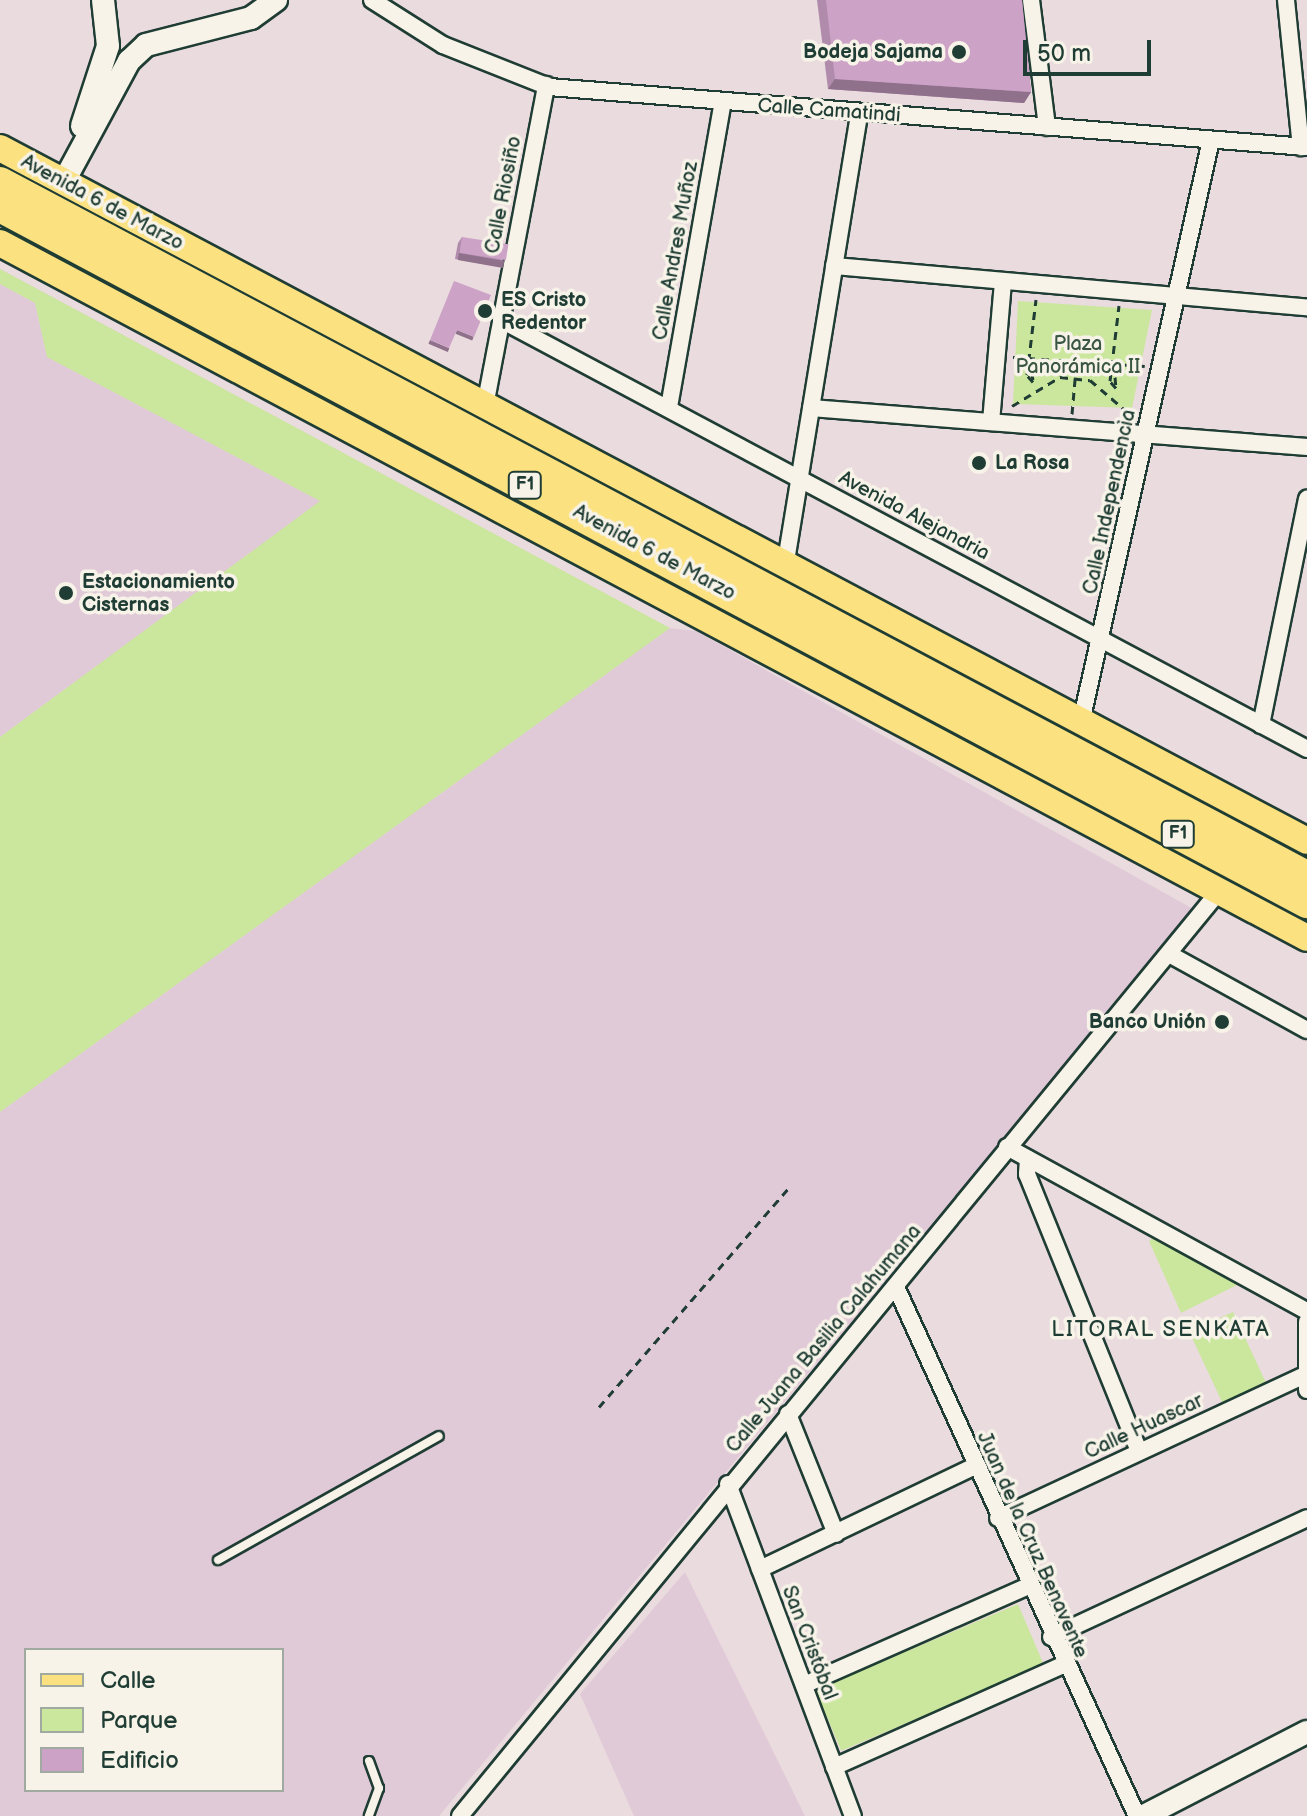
<!DOCTYPE html>
<html>
<head>
<meta charset="utf-8">
<style>
	body { margin:0 }
	#map { position:relative; width:1307px; height:1816px; overflow:hidden; background:#eadbde; font-family:"Balsamiq Sans",sans-serif }
	div>[style] { position:absolute }
	.built>* { inset:0; background:#e1cad7 }
	.green>* { inset:0; background:#cbe79e; transform-origin:0 0 }
	.path>* { height:3px; margin-top:-1.5px; transform-origin:0; background:repeating-linear-gradient(90deg,#1f3d34 0 8px,transparent 0 14px) }
	.roads { filter:drop-shadow(2px 0 #1f3d34) drop-shadow(-2px 0 #1f3d34) drop-shadow(0 2px #1f3d34) drop-shadow(0 -2px #1f3d34) }
	.lane>* { height:8px; margin:-4px; padding:0 4px; transform-origin:4px; border-radius:4px; background:#f7f3e8 }
	.street>* { height:16px; margin:-8px; padding:0 8px; transform-origin:8px; border-radius:8px; background:#f7f3e8 }
	.secondary>* { height:22px; margin:-11px; padding:0 11px; transform-origin:11px; border-radius:11px; background:#f7f3e8 }
	.primary>* { height:26px; margin:-13px; padding:0 13px; transform-origin:13px; border-radius:13px; background:#fbe180 }
	.highway>* { height:30px; margin:-15px; padding:0 15px; transform-origin:15px; border-radius:15px; background:#fbe180 }
	.wall>* { inset:0; background:#b08bab }
	.shaded-wall>* { inset:0; background:#90718b; transform-origin:0 0 }
	.building>* { inset:0; background:#cda2c7; transform-origin:0 0 }
	.dots>* { width:22px; height:22px; translate:-50% -50%; box-sizing:border-box; border:4px solid #f7f3e8; border-radius:50% }
	span { translate:-50% -50%; white-space:nowrap; text-align:center; line-height:1.15; -webkit-text-stroke:7px #f7f3e8; paint-order:stroke }
	.shield-label span { padding:2px 6px; background:#f7f3e8; border:2px solid; border-radius:6px; -webkit-text-stroke-width:0 }
	.shield-label { font-size:18px; color:#1f3d34; font-weight:700 }
	.poi-label { font-size:20px; color:#1f3d34; font-weight:700 }
	.right { translate:-100% -50%; text-align:right }
	.left { translate:0 -50%; text-align:left }
	.street-label { font-size:20px; color:#1f3d34 }
	.park-label { font-size:20px; color:#395644 }
	.neighbourhood-label { font-size:22px; color:#1f3d34; letter-spacing:2px }
	.legend { position:absolute; left:24px; top:1648px; width:260px; height:144px; box-sizing:border-box; background:#f7f3e8; border:2px solid #a1aaa0; margin:0; padding:10px 14px; list-style:none; font-size:24px; color:#1f3d34 }
	.legend li { display:flex; align-items:center; gap:16px; height:40px }
	.legend b { width:40px; border:2px solid #a1aaa0 }
	.scale { position:absolute; left:1023px; top:40px; width:128px; height:36px; box-sizing:border-box; border:4px solid #1f3d34; border-top:0; padding-left:10px; font-size:24px; line-height:28px; white-space:nowrap; color:#1f3d34; -webkit-text-stroke:6px #f7f3e8; paint-order:stroke }
</style>
</head>
<body>
<div id="map">
	<div class="built">
		<i style="clip-path:polygon(evenodd,0 269px,669px 628px,696px 631px,1195px 910px,439px 1816px,0 1816px,0 269px,26px 1650px,282px 1650px,282px 1790px,26px 1790px,26px 1650px)"></i>
		<i style="clip-path:polygon(685px 1572px,805px 1816px,634px 1816px,580px 1694px)"></i>
	</div>
	<div class="green">
		<i style="clip-path:polygon(0 269px,670px 628px,0 1112px,0 737px,320px 501px,47px 357px,35px 303px,0 284px)"></i>
		<i style="clip-path:polygon(1018px 301px,1152px 310px,1132px 408px,1013px 404px)"></i>
		<i style="clip-path:polygon(1162px 1232px,1239px 1275px,1237px 1285px,1181px 1313px,1149px 1241px)"></i>
		<i style="left:1233px;top:1312px;width:78px;height:48px;rotate:65deg"></i>
		<i style="left:1018px;top:1604px;width:66px;height:220px;rotate:67deg"></i>
	</div>
	<div class="path">
		<i style="left:1013px;top:357px;width:132px;rotate:3.9deg"></i>
		<i style="left:1032px;top:372px;width:10px;rotate:84deg"></i>
		<i style="left:1033px;top:382px;width:9px;rotate:-131deg"></i>
		<i style="left:1027px;top:375px;width:76px;rotate:-83.2deg"></i>
		<i style="left:1115px;top:377px;width:11px;rotate:85deg"></i>
		<i style="left:1116px;top:388px;width:9px;rotate:-131deg"></i>
		<i style="left:1110px;top:381px;width:76px;rotate:-83.2deg"></i>
		<i style="left:1012px;top:406px;width:56px;rotate:-31.1deg"></i>
		<i style="left:1060px;top:377px;width:30px;rotate:6deg"></i>
		<i style="left:1090px;top:380px;width:54px;rotate:40.5deg"></i>
		<i style="left:1072px;top:414px;width:36px;rotate:-85deg"></i>
		<i style="left:599px;top:1407px;width:289px;rotate:-49.1deg"></i>
	</div>
	<div class="roads">
		<div class="lane">
			<i style="left:218px;top:1560px;width:253px;rotate:-29.3deg"></i>
			<i style="left:369px;top:1761px;width:29px;rotate:70deg"></i>
			<i style="left:379px;top:1788px;width:30px;rotate:110deg"></i>
		</div>
		<div class="street">
			<i style="left:372px;top:0;width:84px;rotate:32.4deg"></i>
			<i style="left:443px;top:45px;width:114px;rotate:21.6deg"></i>
			<i style="left:549px;top:87px;width:760px;rotate:4.53deg"></i>
			<i style="left:1031px;top:0;width:128px;rotate:82.8deg"></i>
			<i style="left:1286px;top:0;width:148px;rotate:84.2deg"></i>
			<i style="left:834px;top:266px;width:475px;rotate:5deg"></i>
			<i style="left:501px;top:320px;width:913px;rotate:28.02deg"></i>
			<i style="left:485px;top:406px;width:327px;rotate:-79.2deg"></i>
			<i style="left:669px;top:407px;width:310px;rotate:-80deg"></i>
			<i style="left:811px;top:408px;width:498px;rotate:4.5deg"></i>
			<i style="left:991px;top:422px;width:140px;rotate:-85.1deg"></i>
			<i style="left:785px;top:567px;width:460px;rotate:-80.7deg"></i>
			<i style="left:1081px;top:722px;width:596px;rotate:-77.41deg"></i>
			<i style="left:1261px;top:725px;width:231px;rotate:-78.5deg"></i>
			<i style="left:1171px;top:955px;width:155px;rotate:28.9deg"></i>
			<i style="left:1007px;top:1147px;width:342px;rotate:28.7deg"></i>
			<i style="left:1028px;top:1159px;width:15px;rotate:94deg"></i>
			<i style="left:1027px;top:1174px;width:299px;rotate:68deg"></i>
			<i style="left:896px;top:1287px;width:581px;rotate:65.51deg"></i>
			<i style="left:1307px;top:1322px;width:68px;rotate:90deg"></i>
			<i style="left:788px;top:1414px;width:129px;rotate:68.2deg"></i>
			<i style="left:728px;top:1484px;width:355px;rotate:69.4deg"></i>
			<i style="left:998px;top:1518px;width:341px;rotate:-25deg"></i>
			<i style="left:760px;top:1569px;width:238px;rotate:-25.6deg"></i>
			<i style="left:1051px;top:1637px;width:282px;rotate:-24.9deg"></i>
			<i style="left:804px;top:1685px;width:245px;rotate:-23.8deg"></i>
			<i style="left:834px;top:1767px;width:251px;rotate:-24deg"></i>
			<i style="left:460px;top:1816px;width:1198px;rotate:-50.62deg"></i>
		</div>
		<div class="secondary">
			<i style="left:82px;top:126px;width:84px;rotate:-72deg"></i>
			<i style="left:108px;top:46px;width:46px;rotate:-96.2deg"></i>
			<i style="left:63px;top:183px;width:139px;rotate:-61.6deg"></i>
			<i style="left:129px;top:61px;width:23px;rotate:-43deg"></i>
			<i style="left:146px;top:45px;width:108px;rotate:-14.4deg"></i>
			<i style="left:251px;top:18px;width:31px;rotate:-36deg"></i>
			<i style="left:1144px;top:1816px;width:183px;rotate:-27.3deg"></i>
		</div>
		<div class="primary">
			<i style="left:0;top:148px;width:1479px;rotate:27.93deg"></i>
			<i style="left:0;top:243px;width:1480px;rotate:28deg"></i>
		</div>
		<div class="highway">
			<i style="left:0;top:182px;width:1480px;rotate:27.97deg"></i>
			<i style="left:0;top:207px;width:1481px;rotate:28.04deg"></i>
		</div>
	</div>
	<div class="wall">
		<i style="clip-path:polygon(817px 0,1022px 0,1031px 92px,1024px 103px,828px 89px)"></i>
		<i style="clip-path:polygon(462px 237px,504px 261px,500px 267px,455px 259px,458px 243px)"></i>
	</div>
	<div class="shaded-wall">
		<i style="clip-path:polygon(835px 79px,1031px 92px,1024px 103px,828px 89px)"></i>
		<i style="left:459px;top:253px;width:46px;height:7px;rotate:10deg"></i>
		<i style="left:457px;top:330px;width:18px;height:4px;rotate:22deg"></i>
		<i style="left:430px;top:340px;width:21px;height:4px;rotate:23deg"></i>
	</div>
	<div class="building">
		<i style="clip-path:polygon(826px 0,1022px 0,1031px 92px,835px 79px)"></i>
		<i style="left:462px;top:237px;width:47px;height:16px;rotate:9deg"></i>
		<i style="clip-path:polygon(454px 281px,491px 295px,474px 337px,457px 330px,449px 348px,430px 340px)"></i>
	</div>
	<div class="dots">
		<i style="left:959px;top:52px;background:#1f3d34"></i>
		<i style="left:485px;top:311px;background:#1f3d34"></i>
		<i style="left:979px;top:463px;background:#1f3d34"></i>
		<i style="left:66px;top:593px;background:#1f3d34"></i>
		<i style="left:1222px;top:1022px;background:#1f3d34"></i>
	</div>
	<div class="shield-label">
		<span style="left:525px;top:485px">F1</span>
		<span style="left:1178px;top:834px">F1</span>
	</div>
	<div class="poi-label">
		<span class="right" style="left:943px;top:52px">Bodeja Sajama</span>
		<span class="left" style="left:501px;top:312px">ES Cristo<br>Redentor</span>
		<span class="left" style="left:995px;top:463px">La Rosa</span>
		<span class="left" style="left:82px;top:594px">Estacionamiento<br>Cisternas</span>
		<span class="right" style="left:1206px;top:1022px">Banco Unión</span>
	</div>
	<div class="street-label">
		<span style="left:829px;top:111px;rotate:4deg">Calle Camatindi</span>
		<span style="left:504px;top:195px;rotate:-79deg">Calle Riosiño</span>
		<span style="left:102px;top:203px;rotate:28deg">Avenida 6 de Marzo</span>
		<span style="left:676px;top:251px;rotate:-80deg">Calle Andres Muñoz</span>
		<span style="left:1110px;top:502px;rotate:-78deg">Calle Independencia</span>
		<span style="left:914px;top:516px;rotate:28deg">Avenida Alejandria</span>
		<span style="left:654px;top:553px;rotate:28deg">Avenida 6 de Marzo</span>
		<span style="left:824px;top:1339px;rotate:-50deg">Calle Juana Basilia Calahumana</span>
		<span style="left:1144px;top:1427px;rotate:-25deg">Calle Huascar</span>
		<span style="left:1032px;top:1545px;rotate:66deg">Juan de la Cruz Benavente</span>
		<span style="left:809px;top:1643px;rotate:69deg">San Cristóbal</span>
	</div>
	<div class="park-label">
		<span style="left:1078px;top:356px">Plaza<br>Panorámica II</span>
	</div>
	<div class="neighbourhood-label">
		<span style="left:1161px;top:1330px">LITORAL SENKATA</span>
	</div>
	<ul class="legend">
	<li><b style="height:10px;background:#fbe180"></b>Calle</li>
	<li><b style="height:22px;background:#cbe79e"></b>Parque</li>
	<li><b style="height:22px;background:#cda2c7"></b>Edificio</li>
	</ul>
	<div class="scale">50 m</div>
</div>
</body>
</html>
